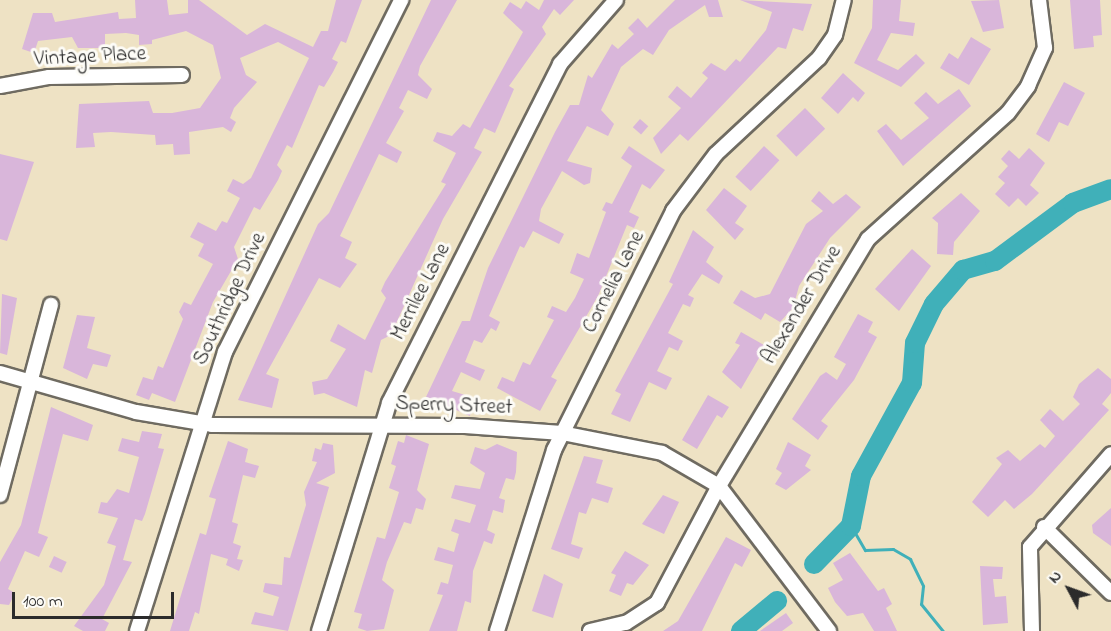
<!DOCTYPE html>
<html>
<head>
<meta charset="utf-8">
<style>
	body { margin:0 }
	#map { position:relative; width:1111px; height:631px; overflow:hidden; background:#eee2c4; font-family:"Indie Flower",sans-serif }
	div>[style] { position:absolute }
	.stream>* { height:3px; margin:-1.5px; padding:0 1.5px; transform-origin:1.5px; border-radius:1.5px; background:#40b0b9 }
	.river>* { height:20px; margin:-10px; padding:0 10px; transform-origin:10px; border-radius:10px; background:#40b0b9 }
	.building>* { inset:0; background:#d9b6da; transform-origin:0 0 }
	.roads { filter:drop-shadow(2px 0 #6f6b61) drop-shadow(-2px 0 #6f6b61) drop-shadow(0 2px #6f6b61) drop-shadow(0 -2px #6f6b61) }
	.minor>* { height:14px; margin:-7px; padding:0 7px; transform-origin:7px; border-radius:7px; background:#fff }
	span { translate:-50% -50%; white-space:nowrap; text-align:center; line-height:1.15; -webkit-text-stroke:6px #fdfcf7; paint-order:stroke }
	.street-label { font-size:21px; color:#2b2b2b }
	.north { position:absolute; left:1039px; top:559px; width:60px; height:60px; -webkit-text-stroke:4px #fdfcf7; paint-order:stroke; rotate:311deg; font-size:16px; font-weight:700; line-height:24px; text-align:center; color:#2b2b2b }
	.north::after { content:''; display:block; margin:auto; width:21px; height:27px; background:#2b2b2b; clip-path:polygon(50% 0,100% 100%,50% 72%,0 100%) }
	.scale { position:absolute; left:12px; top:592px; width:162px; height:27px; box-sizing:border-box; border:3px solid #2b2b2b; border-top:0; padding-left:8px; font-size:18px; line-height:21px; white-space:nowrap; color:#2b2b2b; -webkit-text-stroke:4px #fdfcf7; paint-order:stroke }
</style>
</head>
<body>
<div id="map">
	<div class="stream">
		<i style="left:851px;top:526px;width:28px;rotate:60deg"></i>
		<i style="left:865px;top:550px;width:28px;rotate:-2deg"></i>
		<i style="left:893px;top:549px;width:20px;rotate:30deg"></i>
		<i style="left:910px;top:559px;width:30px;rotate:64deg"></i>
		<i style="left:923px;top:586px;width:18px;rotate:96deg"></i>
		<i style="left:921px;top:604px;width:35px;rotate:51deg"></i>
	</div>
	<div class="river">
		<i style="left:814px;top:564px;width:53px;rotate:-45.8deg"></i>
		<i style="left:851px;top:526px;width:51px;rotate:-78.7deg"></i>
		<i style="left:861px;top:476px;width:106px;rotate:-61.3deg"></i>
		<i style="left:912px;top:383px;width:40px;rotate:-85.7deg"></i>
		<i style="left:915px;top:343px;width:43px;rotate:-64deg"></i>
		<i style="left:934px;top:304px;width:45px;rotate:-49.5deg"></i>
		<i style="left:963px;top:270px;width:33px;rotate:-16deg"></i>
		<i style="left:995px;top:261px;width:97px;rotate:-36.6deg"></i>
		<i style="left:1073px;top:203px;width:40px;rotate:-20.2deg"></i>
		<i style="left:741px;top:631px;width:47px;rotate:-39.8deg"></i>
	</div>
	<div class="building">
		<i style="clip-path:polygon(135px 0,167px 0,169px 15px,188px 13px,188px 0,199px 0,247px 35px,265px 24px,313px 47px,321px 31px,328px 31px,336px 0,362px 0,346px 43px,341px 41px,332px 59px,338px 62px,333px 72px,324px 87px,319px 85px,292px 148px,287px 145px,277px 165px,282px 171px,278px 180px,260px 210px,254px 207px,234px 247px,238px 259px,213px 302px,175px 402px,152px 393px,149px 400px,136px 395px,143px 377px,153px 380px,158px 366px,163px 368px,183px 319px,179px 312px,184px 302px,191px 305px,213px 264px,198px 256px,204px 244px,190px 237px,198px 222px,216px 231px,222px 221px,227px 223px,240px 198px,227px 191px,233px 179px,243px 184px,251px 178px,309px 58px,278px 42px,240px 58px,246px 75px,257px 82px,234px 108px,230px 118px,236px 122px,231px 132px,223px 127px,189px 132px,190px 154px,174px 155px,173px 144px,156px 145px,155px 135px,111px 132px,93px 133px,95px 147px,76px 148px,79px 104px,149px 101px,153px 113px,172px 113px,200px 108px,221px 78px,213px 45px,186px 31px,152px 40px,152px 44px,139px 45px,139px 35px,126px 33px,105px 34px,105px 48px,78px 48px,72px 37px,38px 41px,34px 53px,22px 49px,33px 13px,52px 13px,55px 22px,118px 12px,119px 19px,136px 18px)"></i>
		<i style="clip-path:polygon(431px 0,457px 0,420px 66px,418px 75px,432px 89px,427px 99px,408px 90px,399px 108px,404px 111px,386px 143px,402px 152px,397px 163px,379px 154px,340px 236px,352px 242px,345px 258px,357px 264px,340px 288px,319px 278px,266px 374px,279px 379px,272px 408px,238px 400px,318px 224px,329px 213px)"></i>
		<i style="clip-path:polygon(544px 0,574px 0,560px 15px,554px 9px,542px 27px,546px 34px,509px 86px,514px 89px,495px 133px,484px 128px,474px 148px,482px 152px,443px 219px,391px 335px,381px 340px,372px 373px,365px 370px,357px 407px,324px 393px,314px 395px,312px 382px,327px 379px,346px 349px,330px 341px,338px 324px,365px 340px,386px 298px,381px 291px,385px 282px,446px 184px,441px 182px,456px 153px,433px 141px,437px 132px,452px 136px,463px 124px,470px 128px,523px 32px,503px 13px,510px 2px,521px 9px,526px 1px,539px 10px)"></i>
		<i style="clip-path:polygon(675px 0,718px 0,723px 17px,709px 17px,705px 5px,669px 30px,653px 55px,643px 49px,621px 67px,601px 110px,614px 124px,608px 136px,587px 126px,567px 161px,592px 168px,590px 183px,584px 185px,562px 171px,541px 209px,539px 221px,564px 234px,559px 244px,533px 231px,524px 248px,520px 246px,489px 316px,500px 322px,496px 331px,491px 328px,482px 343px,474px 340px,465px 362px,485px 370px,480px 381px,461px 372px,452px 391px,472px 397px,470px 416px,426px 397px,462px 321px,470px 321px,488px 268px,555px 132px,570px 105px,579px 105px,588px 75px,592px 78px,612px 44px,618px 49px,634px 34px,628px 28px,638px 18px,647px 28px)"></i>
		<i style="clip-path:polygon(740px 0,812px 4px,803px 31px,793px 28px,786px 49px,778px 47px,688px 141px,680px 134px,661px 154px,653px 138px,681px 108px,668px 97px,677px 86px,691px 98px,708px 78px,702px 73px,711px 63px,725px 71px,736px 59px,740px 62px,766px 30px,772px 12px)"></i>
		<i style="clip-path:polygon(873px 0,901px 0,899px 21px,915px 23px,913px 36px,891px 33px,877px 60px,898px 70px,916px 54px,925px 63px,901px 87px,854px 63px,872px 28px)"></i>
		<i style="clip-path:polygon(999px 0,1004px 28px,983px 32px,971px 1px)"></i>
		<i style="clip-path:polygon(1070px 0,1100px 0,1102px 35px,1093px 36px,1094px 47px,1074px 49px)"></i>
		<i style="clip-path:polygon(971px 37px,991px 49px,969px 85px,940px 68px,949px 53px,958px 59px)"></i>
		<i style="clip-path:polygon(843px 73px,865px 93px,858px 102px,853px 97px,838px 114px,821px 98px)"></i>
		<i style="clip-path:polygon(1064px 82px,1085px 93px,1068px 126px,1059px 122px,1049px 142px,1036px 134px)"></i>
		<i style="clip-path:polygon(959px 89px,971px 106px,903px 166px,877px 131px,886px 124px,901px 140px,929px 118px,914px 103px,926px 92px,938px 104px)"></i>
		<i style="left:805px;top:108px;width:29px;height:40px;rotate:46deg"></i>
		<i style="left:640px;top:119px;width:11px;height:11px;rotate:41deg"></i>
		<i style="clip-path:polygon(629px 146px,665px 170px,650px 189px,642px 184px,629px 212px,639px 217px,634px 228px,627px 225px,598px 296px,551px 377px,557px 380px,540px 411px,497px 388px,502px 377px,514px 382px,523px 362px,530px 365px,554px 320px,547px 317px,552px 306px,566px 312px,575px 298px,584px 279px,570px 273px,577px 253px,589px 258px,606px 212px,602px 210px,606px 202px,612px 204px,632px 166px,621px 158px)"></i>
		<i style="left:764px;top:146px;width:21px;height:42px;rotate:43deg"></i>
		<i style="clip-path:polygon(1029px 148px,1045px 163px,1030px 185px,1039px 193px,1026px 206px,1018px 198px,1009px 207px,995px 194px,1005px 183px,998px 177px,1008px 166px,1001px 159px,1009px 150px,1019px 159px)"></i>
		<i style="clip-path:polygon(0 154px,34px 162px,7px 241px,0 239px)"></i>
		<i style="clip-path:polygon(724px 188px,747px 206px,735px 223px,744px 229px,735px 240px,706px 210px)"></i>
		<i style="clip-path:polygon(819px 191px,833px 204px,846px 194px,861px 207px,830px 238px,799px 286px,793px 308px,780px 322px,765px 313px,761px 320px,733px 303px,741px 290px,755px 298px,770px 294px,806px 224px,823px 211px,811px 201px)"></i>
		<i style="clip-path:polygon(961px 193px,980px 211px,954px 242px,953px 255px,937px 254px,938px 223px,932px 218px)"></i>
		<i style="clip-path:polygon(693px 230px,714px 247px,706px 262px,723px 276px,719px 284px,702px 274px,688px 295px,694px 298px,690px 307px,683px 304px,668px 333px,683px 341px,678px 351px,669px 347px,657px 371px,672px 378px,666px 390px,649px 382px,630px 422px,611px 414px,621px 394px,615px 391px,673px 284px,669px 282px)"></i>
		<i style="clip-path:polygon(912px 249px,931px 266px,899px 311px,875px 289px)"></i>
		<i style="clip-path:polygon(2px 294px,17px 298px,7px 355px,0 353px)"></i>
		<i style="clip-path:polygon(858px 314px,873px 322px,868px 332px,877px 337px,854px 380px,821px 421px,828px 426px,818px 440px,792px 419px,820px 376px,826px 372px,837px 380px,846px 364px,834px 357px)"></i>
		<i style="clip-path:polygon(77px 315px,95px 317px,87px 348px,111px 355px,107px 367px,93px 364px,87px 379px,63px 368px)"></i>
		<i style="clip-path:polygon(741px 332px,766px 346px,741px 389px,722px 372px,740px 345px,735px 343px)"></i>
		<i style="clip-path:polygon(1098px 368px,1111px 379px,1111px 393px,1102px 404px,1109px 410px,1032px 494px,1014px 509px,1005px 500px,988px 517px,972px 502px,1002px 464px,996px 458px,1008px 450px,1020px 461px,1040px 444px,1045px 448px,1055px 436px,1040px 420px,1050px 409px,1063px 421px,1080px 404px,1073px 397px,1079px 384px)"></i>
		<i style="clip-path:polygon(708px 395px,729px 407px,722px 418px,717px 415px,697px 449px,682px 440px)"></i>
		<i style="clip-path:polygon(51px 407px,93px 425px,88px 441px,63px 434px,38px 533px,48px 537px,39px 557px,25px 551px,8px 589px,15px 593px,9px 605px,0 604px,0 562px,21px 525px)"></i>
		<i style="clip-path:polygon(142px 431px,162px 434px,158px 448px,164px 449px,145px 514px,142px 521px,135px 519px,123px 560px,132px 562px,102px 619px,109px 623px,105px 631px,83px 631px,74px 626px,104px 585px,116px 546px,107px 543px,118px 518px,98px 513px,101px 502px,107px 503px,117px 489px,129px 493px,139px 457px,118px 451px,122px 438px,139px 442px)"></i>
		<i style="clip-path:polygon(406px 435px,429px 444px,417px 490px,426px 499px,423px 510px,416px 508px,411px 524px,404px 522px,387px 562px,382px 580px,394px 590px,384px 629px,367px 631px,358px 628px,362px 614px,354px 612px,377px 537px,385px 539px,396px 502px,399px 492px,389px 488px,396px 466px,391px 464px,398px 441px,404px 443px)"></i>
		<i style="clip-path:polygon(228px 441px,248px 449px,245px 462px,259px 466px,255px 478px,243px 475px,232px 522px,238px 524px,233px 543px,241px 546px,237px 559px,243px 560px,239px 571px,226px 565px,228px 559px,211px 554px,199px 614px,195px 612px,189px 631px,170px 631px,200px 533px,206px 535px,216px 499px,209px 497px)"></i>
		<i style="clip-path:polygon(788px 442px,811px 455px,805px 466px,811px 470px,786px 490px,775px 484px,782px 473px,776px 469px)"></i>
		<i style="clip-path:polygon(323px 443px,333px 445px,335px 473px,316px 483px,329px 487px,288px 631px,251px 624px,255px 612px,273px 616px,279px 597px,263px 592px,265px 583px,282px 585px,284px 557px,290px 558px,306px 505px,304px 492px,317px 462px,312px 461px,315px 448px,321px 450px)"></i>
		<i style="clip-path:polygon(497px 444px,517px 452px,516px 472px,514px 480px,506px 478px,499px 498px,505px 500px,503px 513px,493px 510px,487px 530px,495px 534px,492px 544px,484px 541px,473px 571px,471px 603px,465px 601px,457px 631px,429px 631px,443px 595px,437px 594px,441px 582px,448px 584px,453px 565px,434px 560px,438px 547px,454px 552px,459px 534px,451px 531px,455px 519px,470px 523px,476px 505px,451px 498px,455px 485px,480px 489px,485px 473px,470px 463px,475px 447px,485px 450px)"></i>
		<i style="clip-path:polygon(584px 456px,603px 460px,596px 483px,613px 488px,608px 503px,592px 498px,586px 514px,579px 512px,571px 544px,583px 548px,579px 559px,551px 549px)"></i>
		<i style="clip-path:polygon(663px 495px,679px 502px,664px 534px,642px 524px)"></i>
		<i style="clip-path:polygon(1111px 508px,1111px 546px,1093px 533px,1092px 525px)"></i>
		<i style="clip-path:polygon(726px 537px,751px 550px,742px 567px,735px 563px,702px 631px,663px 631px,678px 621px)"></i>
		<i style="clip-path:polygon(625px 551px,649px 565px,633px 585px,627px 583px,621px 596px,609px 591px,616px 575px,611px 573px)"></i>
		<i style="clip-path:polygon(850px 553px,878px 591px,884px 588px,892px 604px,886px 608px,897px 631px,874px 631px,863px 613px,847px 616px,835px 602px,828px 588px,843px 580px,833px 563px)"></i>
		<i style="left:54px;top:556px;width:14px;height:12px;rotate:25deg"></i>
		<i style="clip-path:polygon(980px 566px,1003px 567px,1002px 579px,993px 579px,995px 597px,1006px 596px,1008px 623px,983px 625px)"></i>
		<i style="clip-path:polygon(544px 574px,563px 584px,553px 618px,532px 611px)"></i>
		<i style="clip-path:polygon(786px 613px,793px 623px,782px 631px,760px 631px)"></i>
	</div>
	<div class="roads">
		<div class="minor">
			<i style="left:0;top:86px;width:50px;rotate:-10.4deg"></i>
			<i style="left:49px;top:77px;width:133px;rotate:-0.9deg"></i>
			<i style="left:0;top:373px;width:141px;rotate:16deg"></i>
			<i style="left:136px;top:412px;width:77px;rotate:9.7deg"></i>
			<i style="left:212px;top:425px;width:253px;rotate:0.2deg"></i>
			<i style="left:465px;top:426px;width:97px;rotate:4.1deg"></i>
			<i style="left:562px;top:433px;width:102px;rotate:11.3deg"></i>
			<i style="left:662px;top:453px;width:66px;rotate:30.1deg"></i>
			<i style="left:719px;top:486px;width:182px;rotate:52.8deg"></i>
			<i style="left:0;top:495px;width:197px;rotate:-75deg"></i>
			<i style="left:1044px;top:527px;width:94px;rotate:44.6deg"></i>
			<i style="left:137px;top:631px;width:293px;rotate:-72.5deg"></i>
			<i style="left:225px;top:352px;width:394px;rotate:-63.4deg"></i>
			<i style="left:319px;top:631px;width:239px;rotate:-72.9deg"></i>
			<i style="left:389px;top:403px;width:380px;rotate:-63.2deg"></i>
			<i style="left:560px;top:64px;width:85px;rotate:-48.8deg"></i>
			<i style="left:497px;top:631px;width:190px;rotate:-72.5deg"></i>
			<i style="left:554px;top:450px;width:267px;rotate:-63.5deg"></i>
			<i style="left:673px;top:211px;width:71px;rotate:-53deg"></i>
			<i style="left:716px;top:154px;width:141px;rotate:-43deg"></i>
			<i style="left:819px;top:58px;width:28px;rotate:-55deg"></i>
			<i style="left:835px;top:35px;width:36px;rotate:-76deg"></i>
			<i style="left:590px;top:631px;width:37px;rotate:-13deg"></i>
			<i style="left:626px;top:623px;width:37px;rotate:-33deg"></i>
			<i style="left:657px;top:603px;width:132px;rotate:-62.1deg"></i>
			<i style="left:719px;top:486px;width:288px;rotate:-58.9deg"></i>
			<i style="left:868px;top:239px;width:188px;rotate:-42deg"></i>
			<i style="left:1008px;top:113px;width:34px;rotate:-53deg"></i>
			<i style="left:1028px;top:86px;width:42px;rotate:-65.9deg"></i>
			<i style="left:1045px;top:48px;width:48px;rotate:-97.1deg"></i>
			<i style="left:1032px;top:631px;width:84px;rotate:-91.4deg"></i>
			<i style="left:1030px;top:547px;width:123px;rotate:-48.9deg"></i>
		</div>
	</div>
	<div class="street-label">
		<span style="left:90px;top:57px;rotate:-3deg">Vintage Place</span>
		<span style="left:614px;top:282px;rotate:-63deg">Cornelia Lane</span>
		<span style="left:421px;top:292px;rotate:-63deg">Merrilee Lane</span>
		<span style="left:230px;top:299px;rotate:-65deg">Southridge Drive</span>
		<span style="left:802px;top:305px;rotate:-59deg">Alexander Drive</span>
		<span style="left:454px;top:406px;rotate:2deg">Sperry Street</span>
	</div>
	<div class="north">N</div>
	<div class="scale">100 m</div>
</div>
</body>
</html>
